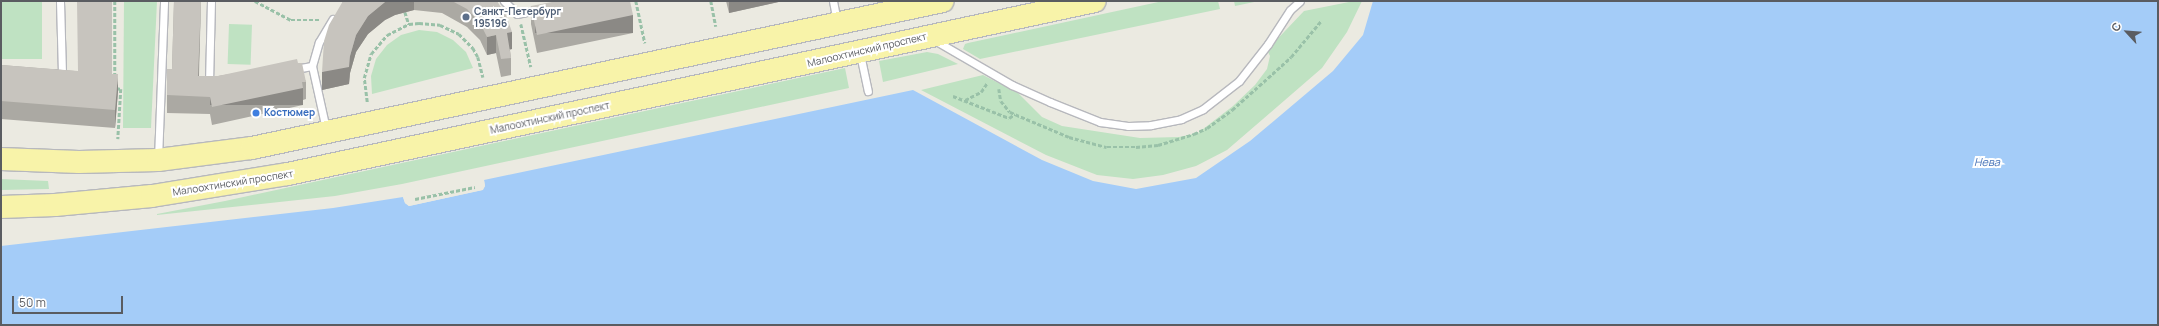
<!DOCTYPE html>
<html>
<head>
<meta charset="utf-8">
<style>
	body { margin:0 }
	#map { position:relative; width:2159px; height:326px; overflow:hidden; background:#ebeae1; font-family:Manrope,sans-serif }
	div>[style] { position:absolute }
	.green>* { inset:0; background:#bfe2c2; transform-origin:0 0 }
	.water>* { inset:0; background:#a4ccf8 }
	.pier>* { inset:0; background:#ebeae1 }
	.path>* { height:2.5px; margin-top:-1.25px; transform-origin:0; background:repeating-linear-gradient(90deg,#99c1a8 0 4px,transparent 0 6px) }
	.roads { filter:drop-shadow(1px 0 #b7b8bd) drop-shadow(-1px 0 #b7b8bd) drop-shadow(0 1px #b7b8bd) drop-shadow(0 -1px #b7b8bd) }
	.service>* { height:7px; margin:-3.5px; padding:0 3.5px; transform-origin:3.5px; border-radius:3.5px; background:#fff }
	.primary>* { height:22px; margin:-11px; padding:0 11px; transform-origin:11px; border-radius:11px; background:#f8f3a9 }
	.wall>* { inset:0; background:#aba9a3 }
	.shaded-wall>* { inset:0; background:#8b8985; transform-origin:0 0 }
	.building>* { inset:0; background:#c7c4be }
	.dots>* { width:11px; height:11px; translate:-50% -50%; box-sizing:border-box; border:2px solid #fff; border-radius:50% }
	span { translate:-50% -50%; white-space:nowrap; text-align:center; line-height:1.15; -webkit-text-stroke:4px #fff; paint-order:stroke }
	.service-label { font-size:10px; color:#4e5e75; font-weight:700 }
	.left { translate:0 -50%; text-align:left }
	.street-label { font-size:10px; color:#5a5c61 }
	.shop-label { font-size:10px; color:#366cbe; font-weight:700 }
	.water-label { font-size:11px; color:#4a75b9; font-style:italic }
	.frame { position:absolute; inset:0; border:2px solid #5a5c61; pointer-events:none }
	.north { position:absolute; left:2107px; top:12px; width:40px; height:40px; -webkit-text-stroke:3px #fff; paint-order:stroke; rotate:296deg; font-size:11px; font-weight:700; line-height:16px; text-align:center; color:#5a5c61 }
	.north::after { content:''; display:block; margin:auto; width:14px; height:18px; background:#5a5c61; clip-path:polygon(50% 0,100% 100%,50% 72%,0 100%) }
	.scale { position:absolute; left:12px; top:296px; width:111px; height:18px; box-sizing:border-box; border:2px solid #5a5c61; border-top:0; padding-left:5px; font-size:12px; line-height:14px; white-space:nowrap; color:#5a5c61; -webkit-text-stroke:3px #fff; paint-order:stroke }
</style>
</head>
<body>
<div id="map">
	<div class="green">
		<i style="left:1px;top:1px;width:41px;height:58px"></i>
		<i style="clip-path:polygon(124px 1px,157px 1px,151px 128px,123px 128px)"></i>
		<i style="clip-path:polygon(1163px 1px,1218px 1px,1220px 9px,980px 59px,963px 49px,965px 44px,968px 43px)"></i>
		<i style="clip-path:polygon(1234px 1px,1259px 1px,1235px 6px)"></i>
		<i style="clip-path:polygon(1354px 1px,1362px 1px,1347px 32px,1322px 68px,1227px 150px,1196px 166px,1163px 175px,1133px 179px,1097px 175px,1046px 155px,921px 90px,983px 75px,1018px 93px,1042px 117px,1062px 126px,1140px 138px,1179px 137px,1198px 133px,1233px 106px,1255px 85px,1267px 69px,1270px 56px,1267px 50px,1304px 11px)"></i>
		<i style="left:229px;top:24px;width:23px;height:40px;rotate:2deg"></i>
		<i style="clip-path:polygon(419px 30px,437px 32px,453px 40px,466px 52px,473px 68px,372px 94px,371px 76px,376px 59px,387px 45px,401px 35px)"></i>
		<i style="clip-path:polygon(927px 52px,938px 54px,958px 64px,883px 82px,879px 61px)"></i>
		<i style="clip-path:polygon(845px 68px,849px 88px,402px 184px,335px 196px,157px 215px,157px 214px,225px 201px)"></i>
		<i style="clip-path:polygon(1px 179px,48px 181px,49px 189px,1px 190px)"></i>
	</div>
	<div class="water">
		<i style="clip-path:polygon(1373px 1px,2158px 1px,2158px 325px,1px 325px,1px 246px,333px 208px,403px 197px,405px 203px,409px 206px,482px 190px,485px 186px,484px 180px,913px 90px,1042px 160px,1093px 181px,1136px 189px,1196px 178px,1250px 141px,1333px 71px,1363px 35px)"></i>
	</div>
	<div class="pier">
		<i style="clip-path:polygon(482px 180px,484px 180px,485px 186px,483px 190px,409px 206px,405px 203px,403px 197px,405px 197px,407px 202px,409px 204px,482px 188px)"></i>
	</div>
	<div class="path">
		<i style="left:115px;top:1px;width:75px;rotate:90deg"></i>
		<i style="left:255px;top:1px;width:41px;rotate:27.8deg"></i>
		<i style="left:291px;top:20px;width:29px"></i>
		<i style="left:636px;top:1px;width:43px;rotate:77.9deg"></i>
		<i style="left:711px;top:1px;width:26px;rotate:79deg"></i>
		<i style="left:405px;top:12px;width:13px;rotate:72deg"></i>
		<i style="left:521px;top:24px;width:44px;rotate:76.9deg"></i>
		<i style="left:116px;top:88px;width:5px;rotate:11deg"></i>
		<i style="left:121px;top:89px;width:50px;rotate:93.4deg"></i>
		<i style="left:999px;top:89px;width:12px;rotate:81deg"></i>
		<i style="left:1001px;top:101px;width:14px;rotate:51deg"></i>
		<i style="left:1010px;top:112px;width:64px;rotate:23deg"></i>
		<i style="left:1069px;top:137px;width:39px;rotate:15deg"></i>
		<i style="left:1107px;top:147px;width:29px"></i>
		<i style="left:1136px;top:147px;width:22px;rotate:-5deg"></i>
		<i style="left:1158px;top:145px;width:38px;rotate:-17deg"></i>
		<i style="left:1194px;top:134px;width:14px;rotate:-25deg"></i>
		<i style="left:1207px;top:128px;width:31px;rotate:-36deg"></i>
		<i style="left:1232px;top:110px;width:79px;rotate:-41.9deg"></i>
		<i style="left:1291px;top:57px;width:47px;rotate:-50.2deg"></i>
		<i style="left:953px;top:96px;width:60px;rotate:21.4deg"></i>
		<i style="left:1009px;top:118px;width:7px;rotate:-34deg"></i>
		<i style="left:965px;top:100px;width:18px;rotate:-27deg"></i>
		<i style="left:981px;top:92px;width:11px;rotate:-56deg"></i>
		<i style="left:367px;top:102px;width:24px;rotate:-97deg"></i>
		<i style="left:364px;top:78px;width:25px;rotate:-74deg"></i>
		<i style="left:371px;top:54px;width:25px;rotate:-50deg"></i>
		<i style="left:387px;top:35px;width:25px;rotate:-27deg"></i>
		<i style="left:409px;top:24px;width:10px;rotate:-6deg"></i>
		<i style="left:419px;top:23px;width:21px;rotate:5deg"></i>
		<i style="left:440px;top:25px;width:21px;rotate:25deg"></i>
		<i style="left:459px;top:34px;width:20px;rotate:45deg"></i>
		<i style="left:473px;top:48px;width:10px;rotate:61deg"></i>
		<i style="left:478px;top:57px;width:21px;rotate:76deg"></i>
		<i style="left:415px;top:199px;width:61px;rotate:-11.3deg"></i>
	</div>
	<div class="roads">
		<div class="service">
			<i style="left:211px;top:1px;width:80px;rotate:91.4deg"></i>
			<i style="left:209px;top:81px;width:4px;rotate:14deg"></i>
			<i style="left:504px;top:1px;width:18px;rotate:45deg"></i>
			<i style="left:517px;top:14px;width:24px;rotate:-12deg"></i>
			<i style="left:833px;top:1px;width:20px;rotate:79deg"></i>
			<i style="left:936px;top:41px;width:88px;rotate:30.1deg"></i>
			<i style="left:1012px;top:85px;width:42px;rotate:24.1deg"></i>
			<i style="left:1050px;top:102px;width:54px;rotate:21.8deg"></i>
			<i style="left:1100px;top:122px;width:28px;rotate:8deg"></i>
			<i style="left:1128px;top:126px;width:23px;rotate:-2deg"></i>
			<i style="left:1151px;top:125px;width:31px;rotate:-11deg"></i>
			<i style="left:1181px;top:119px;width:24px;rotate:-24deg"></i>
			<i style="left:1203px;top:109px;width:46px;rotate:-37.9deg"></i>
			<i style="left:1239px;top:81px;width:47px;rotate:-51.9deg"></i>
			<i style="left:1268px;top:44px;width:40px;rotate:-57.1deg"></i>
			<i style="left:1290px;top:10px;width:13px;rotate:-42deg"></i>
			<i style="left:860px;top:54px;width:38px;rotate:78deg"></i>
			<i style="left:312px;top:66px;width:25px;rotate:-74deg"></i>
			<i style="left:319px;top:42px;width:27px;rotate:-59deg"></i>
			<i style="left:295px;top:69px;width:17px;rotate:-10deg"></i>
			<i style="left:312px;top:66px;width:65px;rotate:77.5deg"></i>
			<i style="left:57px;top:73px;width:5px"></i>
			<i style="left:62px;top:73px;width:72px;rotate:-91.6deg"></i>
			<i style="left:158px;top:159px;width:158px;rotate:-87.8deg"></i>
		</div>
		<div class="primary">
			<i style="left:1px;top:159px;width:78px;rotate:2.2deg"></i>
			<i style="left:79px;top:162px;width:79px;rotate:-1.5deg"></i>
			<i style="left:158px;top:160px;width:95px;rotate:-7.3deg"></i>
			<i style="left:252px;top:148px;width:706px;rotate:-12.01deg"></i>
			<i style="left:1px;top:207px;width:54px;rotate:-2.1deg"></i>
			<i style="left:55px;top:205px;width:97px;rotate:-5.3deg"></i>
			<i style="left:152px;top:196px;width:138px;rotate:-9.2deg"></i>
			<i style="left:288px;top:174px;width:825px;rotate:-12.1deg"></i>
		</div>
	</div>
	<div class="wall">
		<i style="clip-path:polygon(174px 1px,201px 1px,199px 76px,218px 76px,298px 63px,306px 82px,306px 99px,303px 100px,303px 105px,212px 125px,210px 114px,167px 113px,167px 95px,172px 69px)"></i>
		<i style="clip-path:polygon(343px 1px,497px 1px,512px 49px,510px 50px,511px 58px,511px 75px,501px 77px,496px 53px,487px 55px,480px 40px,467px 27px,442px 13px,414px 10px,395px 15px,385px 20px,368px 34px,356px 52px,350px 73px,349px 84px,322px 90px)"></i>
		<i style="clip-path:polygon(726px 1px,783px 1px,729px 13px)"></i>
		<i style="clip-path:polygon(531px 6px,633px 33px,537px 53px,531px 24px)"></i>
		<i style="clip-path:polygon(1px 65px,112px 74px,118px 91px,115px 128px,1px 119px)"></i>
	</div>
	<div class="shaded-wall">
		<i style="clip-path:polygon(201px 1px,198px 93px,198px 76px)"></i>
		<i style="clip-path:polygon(388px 1px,414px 1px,414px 10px,395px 15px,385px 20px,368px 34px,356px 52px,350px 73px,349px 84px,322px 90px,322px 72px,350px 56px,356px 35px,368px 16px,385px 2px)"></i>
		<i style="clip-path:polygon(729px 1px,783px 1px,729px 13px)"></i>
		<i style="left:633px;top:15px;width:18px;height:98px;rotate:90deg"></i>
		<i style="left:512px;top:32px;width:17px;height:5px;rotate:90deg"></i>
		<i style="clip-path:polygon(496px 35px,496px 53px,487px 55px,487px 37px)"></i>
		<i style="clip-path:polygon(118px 74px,118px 91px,115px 128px,115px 110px)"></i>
		<i style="left:303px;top:88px;width:17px;height:93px;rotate:90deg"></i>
	</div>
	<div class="building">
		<i style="clip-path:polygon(77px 1px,112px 1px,112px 74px,118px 74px,115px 110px,1px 101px,1px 65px,78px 71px)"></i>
		<i style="clip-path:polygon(174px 1px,201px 1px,198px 76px,218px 76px,297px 59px,298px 63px,302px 63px,306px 82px,302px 82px,303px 88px,212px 107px,210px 97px,167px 95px,167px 69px,172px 69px)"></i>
		<i style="clip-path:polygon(343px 1px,388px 1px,385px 2px,368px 16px,356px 35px,350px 56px,349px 67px,322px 72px,324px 41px,329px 25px)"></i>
		<i style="clip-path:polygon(452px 1px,497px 1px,506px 15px,512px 32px,507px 33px,511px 58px,501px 59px,496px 35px,487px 37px,480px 23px,467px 9px)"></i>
		<i style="clip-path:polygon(557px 1px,630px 1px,633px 15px,537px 35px,531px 6px)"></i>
	</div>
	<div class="dots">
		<i style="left:466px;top:17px;background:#5c6f8a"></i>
		<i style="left:256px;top:113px;background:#3f7fe0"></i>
	</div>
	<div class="service-label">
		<span class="left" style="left:474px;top:17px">Санкт-Петербург<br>195196</span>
	</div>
	<div class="street-label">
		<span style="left:867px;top:50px;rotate:-13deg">Малоохтинский проспект</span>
		<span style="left:550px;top:118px;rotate:-12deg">Малоохтинский проспект</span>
		<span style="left:233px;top:183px;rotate:-9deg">Малоохтинский проспект</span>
	</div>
	<div class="shop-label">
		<span class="left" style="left:264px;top:113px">Костюмер</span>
	</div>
	<div class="water-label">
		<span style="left:1987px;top:162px">Нева</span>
	</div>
	<div class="frame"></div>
	<div class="north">С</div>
	<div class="scale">50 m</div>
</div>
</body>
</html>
